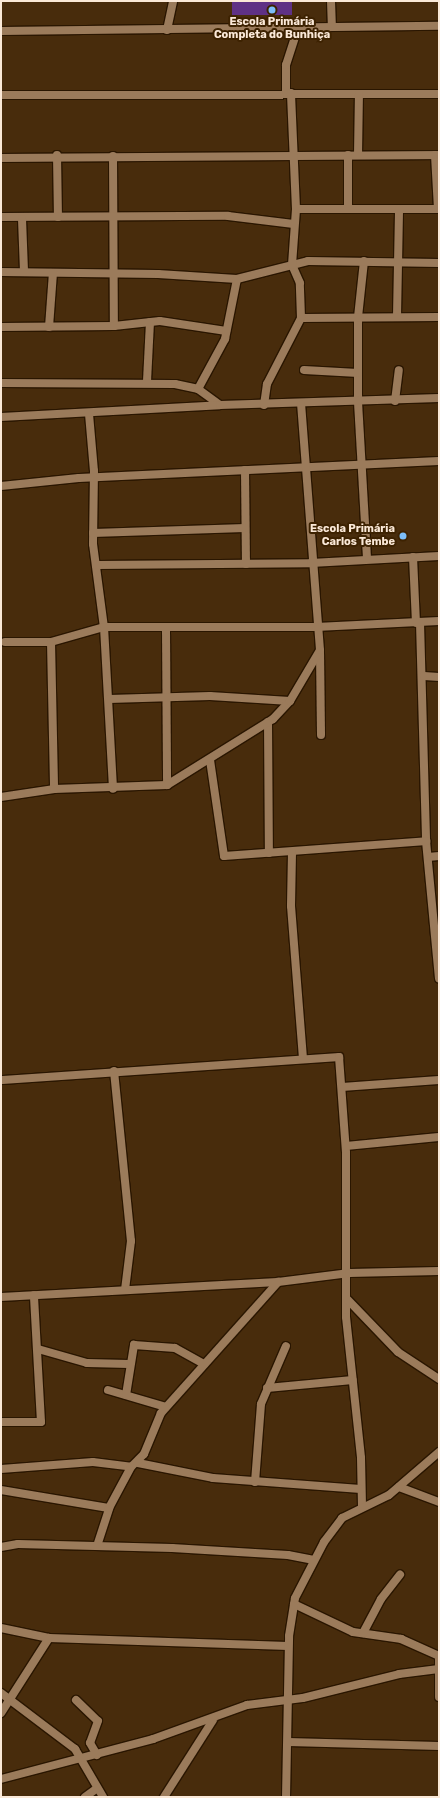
<!DOCTYPE html>
<html>
<head>
<meta charset="utf-8">
<style>
	body { margin:0 }
	#map { position:relative; width:440px; height:1798px; overflow:hidden; background:#482c0c; font-family:Rubik,sans-serif }
	div>[style] { position:absolute }
	.green>* { inset:0; background:#5f3185; transform-origin:0 0 }
	.roads { filter:drop-shadow(1px 0 #2a1600) drop-shadow(-1px 0 #2a1600) drop-shadow(0 1px #2a1600) drop-shadow(0 -1px #2a1600) }
	.street>* { height:8px; margin:-4px; padding:0 4px; transform-origin:4px; border-radius:4px; background:#9b7b5b }
	.dots>* { width:11px; height:11px; translate:-50% -50%; box-sizing:border-box; border:2px solid #3d2201; border-radius:50% }
	span { translate:-50% -50%; white-space:nowrap; text-align:center; line-height:1.15; -webkit-text-stroke:4px #3d2201; paint-order:stroke }
	.poi-label { font-size:11px; color:#fbe9d8; font-weight:700 }
	.right { translate:-100% -50%; text-align:right }
	.frame { position:absolute; inset:0; border:2px solid #fbe9d8; pointer-events:none }
</style>
</head>
<body>
<div id="map">
	<div class="green">
		<i style="left:232px;top:1px;width:60px;height:14px"></i>
	</div>
	<div class="roads">
		<div class="street">
			<i style="left:331px;top:1px;width:26px;rotate:88deg"></i>
			<i style="left:167px;top:30px;width:30px;rotate:-78deg"></i>
			<i style="left:1px;top:31px;width:438px;rotate:-0.7deg"></i>
			<i style="left:286px;top:93px;width:28px;rotate:-90deg"></i>
			<i style="left:286px;top:65px;width:38px;rotate:-72deg"></i>
			<i style="left:1px;top:95px;width:438px;rotate:-0.1deg"></i>
			<i style="left:57px;top:155px;width:62px;rotate:89.1deg"></i>
			<i style="left:358px;top:155px;width:61px;rotate:-89.1deg"></i>
			<i style="left:435px;top:155px;width:54px;rotate:86.8deg"></i>
			<i style="left:113px;top:156px;width:170px;rotate:89.7deg"></i>
			<i style="left:1px;top:158px;width:438px;rotate:-0.4deg"></i>
			<i style="left:348px;top:208px;width:53px;rotate:-90deg"></i>
			<i style="left:296px;top:209px;width:143px"></i>
			<i style="left:1px;top:217px;width:227px;rotate:-0.3deg"></i>
			<i style="left:228px;top:216px;width:66px;rotate:6.9deg"></i>
			<i style="left:22px;top:219px;width:53px;rotate:87.8deg"></i>
			<i style="left:364px;top:261px;width:56px;rotate:96.1deg"></i>
			<i style="left:358px;top:317px;width:85px;rotate:90deg"></i>
			<i style="left:358px;top:402px;width:156px;rotate:86.7deg"></i>
			<i style="left:1px;top:272px;width:157px;rotate:0.7deg"></i>
			<i style="left:158px;top:274px;width:79px;rotate:3.6deg"></i>
			<i style="left:237px;top:279px;width:73px;rotate:-14.2deg"></i>
			<i style="left:308px;top:261px;width:131px;rotate:0.9deg"></i>
			<i style="left:397px;top:316px;width:107px;rotate:-88.9deg"></i>
			<i style="left:301px;top:318px;width:138px;rotate:-0.4deg"></i>
			<i style="left:1px;top:327px;width:113px;rotate:-0.5deg"></i>
			<i style="left:114px;top:326px;width:46px;rotate:-6.2deg"></i>
			<i style="left:160px;top:321px;width:67px;rotate:8.6deg"></i>
			<i style="left:49px;top:327px;width:54px;rotate:-85.8deg"></i>
			<i style="left:304px;top:370px;width:54px;rotate:3.2deg"></i>
			<i style="left:147px;top:381px;width:59px;rotate:-87.1deg"></i>
			<i style="left:1px;top:383px;width:174px;rotate:0.3deg"></i>
			<i style="left:175px;top:384px;width:24px;rotate:12deg"></i>
			<i style="left:198px;top:389px;width:27px;rotate:36deg"></i>
			<i style="left:198px;top:389px;width:57px;rotate:-61.6deg"></i>
			<i style="left:225px;top:339px;width:61px;rotate:-78.7deg"></i>
			<i style="left:395px;top:401px;width:31px;rotate:-83deg"></i>
			<i style="left:264px;top:405px;width:21px;rotate:-82deg"></i>
			<i style="left:267px;top:384px;width:74px;rotate:-62.7deg"></i>
			<i style="left:301px;top:318px;width:35px;rotate:-92deg"></i>
			<i style="left:300px;top:283px;width:20px;rotate:-114deg"></i>
			<i style="left:292px;top:265px;width:56px;rotate:-85.9deg"></i>
			<i style="left:296px;top:209px;width:116px;rotate:-92.5deg"></i>
			<i style="left:89px;top:414px;width:57px;rotate:85deg"></i>
			<i style="left:94px;top:471px;width:73px;rotate:90.8deg"></i>
			<i style="left:93px;top:544px;width:84px;rotate:82.5deg"></i>
			<i style="left:104px;top:627px;width:162px;rotate:86.8deg"></i>
			<i style="left:1px;top:417px;width:219px;rotate:-3.1deg"></i>
			<i style="left:220px;top:405px;width:219px;rotate:-1.8deg"></i>
			<i style="left:245px;top:470px;width:94px;rotate:89.4deg"></i>
			<i style="left:1px;top:486px;width:78px;rotate:-5.9deg"></i>
			<i style="left:79px;top:478px;width:360px;rotate:-2.7deg"></i>
			<i style="left:93px;top:533px;width:152px;rotate:-1.9deg"></i>
			<i style="left:413px;top:557px;width:66px;rotate:87.4deg"></i>
			<i style="left:97px;top:565px;width:214px;rotate:-0.5deg"></i>
			<i style="left:311px;top:563px;width:128px;rotate:-3.1deg"></i>
			<i style="left:420px;top:623px;width:218px;rotate:88.4deg"></i>
			<i style="left:426px;top:841px;width:138px;rotate:84.6deg"></i>
			<i style="left:166px;top:630px;width:155px;rotate:89.6deg"></i>
			<i style="left:5px;top:642px;width:46px"></i>
			<i style="left:51px;top:642px;width:55px;rotate:-15.8deg"></i>
			<i style="left:104px;top:627px;width:212px"></i>
			<i style="left:316px;top:627px;width:123px;rotate:-2.8deg"></i>
			<i style="left:51px;top:642px;width:147px;rotate:88.8deg"></i>
			<i style="left:320px;top:652px;width:83px;rotate:89.3deg"></i>
			<i style="left:424px;top:676px;width:15px;rotate:4deg"></i>
			<i style="left:109px;top:699px;width:101px;rotate:-1.7deg"></i>
			<i style="left:210px;top:696px;width:80px;rotate:3.6deg"></i>
			<i style="left:268px;top:722px;width:131px;rotate:89.6deg"></i>
			<i style="left:210px;top:760px;width:97px;rotate:81.7deg"></i>
			<i style="left:224px;top:856px;width:203px;rotate:-4.2deg"></i>
			<i style="left:1px;top:797px;width:54px;rotate:-8.6deg"></i>
			<i style="left:54px;top:789px;width:113px;rotate:-2deg"></i>
			<i style="left:167px;top:785px;width:125px;rotate:-31.9deg"></i>
			<i style="left:273px;top:719px;width:25px;rotate:-47deg"></i>
			<i style="left:290px;top:701px;width:59px;rotate:-59.5deg"></i>
			<i style="left:320px;top:650px;width:246px;rotate:-94.4deg"></i>
			<i style="left:292px;top:853px;width:53px;rotate:91.1deg"></i>
			<i style="left:291px;top:906px;width:152px;rotate:85.5deg"></i>
			<i style="left:428px;top:857px;width:11px;rotate:-5deg"></i>
			<i style="left:114px;top:1071px;width:171px;rotate:84.3deg"></i>
			<i style="left:131px;top:1241px;width:49px;rotate:97deg"></i>
			<i style="left:1px;top:1080px;width:339px;rotate:-3.9deg"></i>
			<i style="left:339px;top:1057px;width:96px;rotate:85.8deg"></i>
			<i style="left:346px;top:1153px;width:164px;rotate:90deg"></i>
			<i style="left:346px;top:1317px;width:142px;rotate:83.9deg"></i>
			<i style="left:361px;top:1458px;width:48px;rotate:88.8deg"></i>
			<i style="left:342px;top:1087px;width:97px;rotate:-4.1deg"></i>
			<i style="left:346px;top:1146px;width:93px;rotate:-5.5deg"></i>
			<i style="left:1px;top:1297px;width:277px;rotate:-3.1deg"></i>
			<i style="left:278px;top:1282px;width:72px;rotate:-7.2deg"></i>
			<i style="left:349px;top:1273px;width:90px;rotate:-1.3deg"></i>
			<i style="left:348px;top:1300px;width:72px;rotate:46.1deg"></i>
			<i style="left:398px;top:1352px;width:49px;rotate:33.4deg"></i>
			<i style="left:38px;top:1349px;width:51px;rotate:15.9deg"></i>
			<i style="left:87px;top:1363px;width:42px;rotate:1.4deg"></i>
			<i style="left:267px;top:1388px;width:86px;rotate:-5.3deg"></i>
			<i style="left:108px;top:1390px;width:60px;rotate:16.3deg"></i>
			<i style="left:126px;top:1395px;width:51px;rotate:-80.9deg"></i>
			<i style="left:134px;top:1345px;width:41px;rotate:4.2deg"></i>
			<i style="left:175px;top:1348px;width:33px;rotate:29deg"></i>
			<i style="left:1px;top:1422px;width:40px"></i>
			<i style="left:41px;top:1422px;width:127px;rotate:-93.2deg"></i>
			<i style="left:138px;top:1463px;width:76px;rotate:11.3deg"></i>
			<i style="left:213px;top:1478px;width:148px;rotate:4.3deg"></i>
			<i style="left:1px;top:1469px;width:92px;rotate:-4.4deg"></i>
			<i style="left:93px;top:1462px;width:38px;rotate:7deg"></i>
			<i style="left:255px;top:1482px;width:78px;rotate:-85.6deg"></i>
			<i style="left:261px;top:1404px;width:63px;rotate:-66.7deg"></i>
			<i style="left:399px;top:1487px;width:43px;rotate:20.6deg"></i>
			<i style="left:1px;top:1490px;width:109px;rotate:9.5deg"></i>
			<i style="left:97px;top:1546px;width:40px;rotate:-72deg"></i>
			<i style="left:109px;top:1508px;width:47px;rotate:-61.8deg"></i>
			<i style="left:131px;top:1467px;width:18px;rotate:-45deg"></i>
			<i style="left:144px;top:1454px;width:44px;rotate:-67.5deg"></i>
			<i style="left:161px;top:1413px;width:176px;rotate:-48.2deg"></i>
			<i style="left:1px;top:1547px;width:17px;rotate:-10deg"></i>
			<i style="left:18px;top:1544px;width:154px;rotate:1.5deg"></i>
			<i style="left:172px;top:1548px;width:116px;rotate:3.5deg"></i>
			<i style="left:288px;top:1555px;width:25px;rotate:11deg"></i>
			<i style="left:294px;top:1604px;width:65px;rotate:25.4deg"></i>
			<i style="left:353px;top:1632px;width:49px;rotate:8.3deg"></i>
			<i style="left:401px;top:1639px;width:42px;rotate:24.1deg"></i>
			<i style="left:1px;top:1628px;width:49px;rotate:11.8deg"></i>
			<i style="left:49px;top:1638px;width:239px;rotate:1.9deg"></i>
			<i style="left:363px;top:1633px;width:38px;rotate:-62deg"></i>
			<i style="left:381px;top:1599px;width:31px;rotate:-52deg"></i>
			<i style="left:439px;top:1656px;width:41px;rotate:90deg"></i>
			<i style="left:1px;top:1693px;width:93px;rotate:37.1deg"></i>
			<i style="left:75px;top:1749px;width:56px;rotate:59.7deg"></i>
			<i style="left:76px;top:1700px;width:30px;rotate:44deg"></i>
			<i style="left:98px;top:1721px;width:23px;rotate:110deg"></i>
			<i style="left:90px;top:1743px;width:14px;rotate:60deg"></i>
			<i style="left:1px;top:1713px;width:89px;rotate:-57.4deg"></i>
			<i style="left:288px;top:1742px;width:151px;rotate:1.5deg"></i>
			<i style="left:1px;top:1779px;width:157px;rotate:-14.7deg"></i>
			<i style="left:153px;top:1739px;width:100px;rotate:-19.9deg"></i>
			<i style="left:247px;top:1705px;width:56px;rotate:-7.1deg"></i>
			<i style="left:303px;top:1698px;width:99px;rotate:-14deg"></i>
			<i style="left:399px;top:1674px;width:40px;rotate:-7.1deg"></i>
			<i style="left:85px;top:1797px;width:14px;rotate:-36deg"></i>
			<i style="left:164px;top:1797px;width:91px;rotate:-57.5deg"></i>
			<i style="left:286px;top:1797px;width:161px;rotate:-88.9deg"></i>
			<i style="left:289px;top:1636px;width:38px;rotate:-81deg"></i>
			<i style="left:295px;top:1598px;width:63px;rotate:-62.6deg"></i>
			<i style="left:324px;top:1542px;width:30px;rotate:-53deg"></i>
			<i style="left:342px;top:1518px;width:52px;rotate:-26.1deg"></i>
			<i style="left:389px;top:1495px;width:66px;rotate:-40.7deg"></i>
		</div>
	</div>
	<div class="dots">
		<i style="left:272px;top:10px;background:#7cbef9"></i>
		<i style="left:403px;top:536px;background:#7cbef9"></i>
	</div>
	<div class="poi-label">
		<span style="left:272px;top:29px">Escola Primária<br>Completa do Bunhiça</span>
		<span class="right" style="left:395px;top:536px">Escola Primária<br>Carlos Tembe</span>
	</div>
	<div class="frame"></div>
</div>
</body>
</html>
